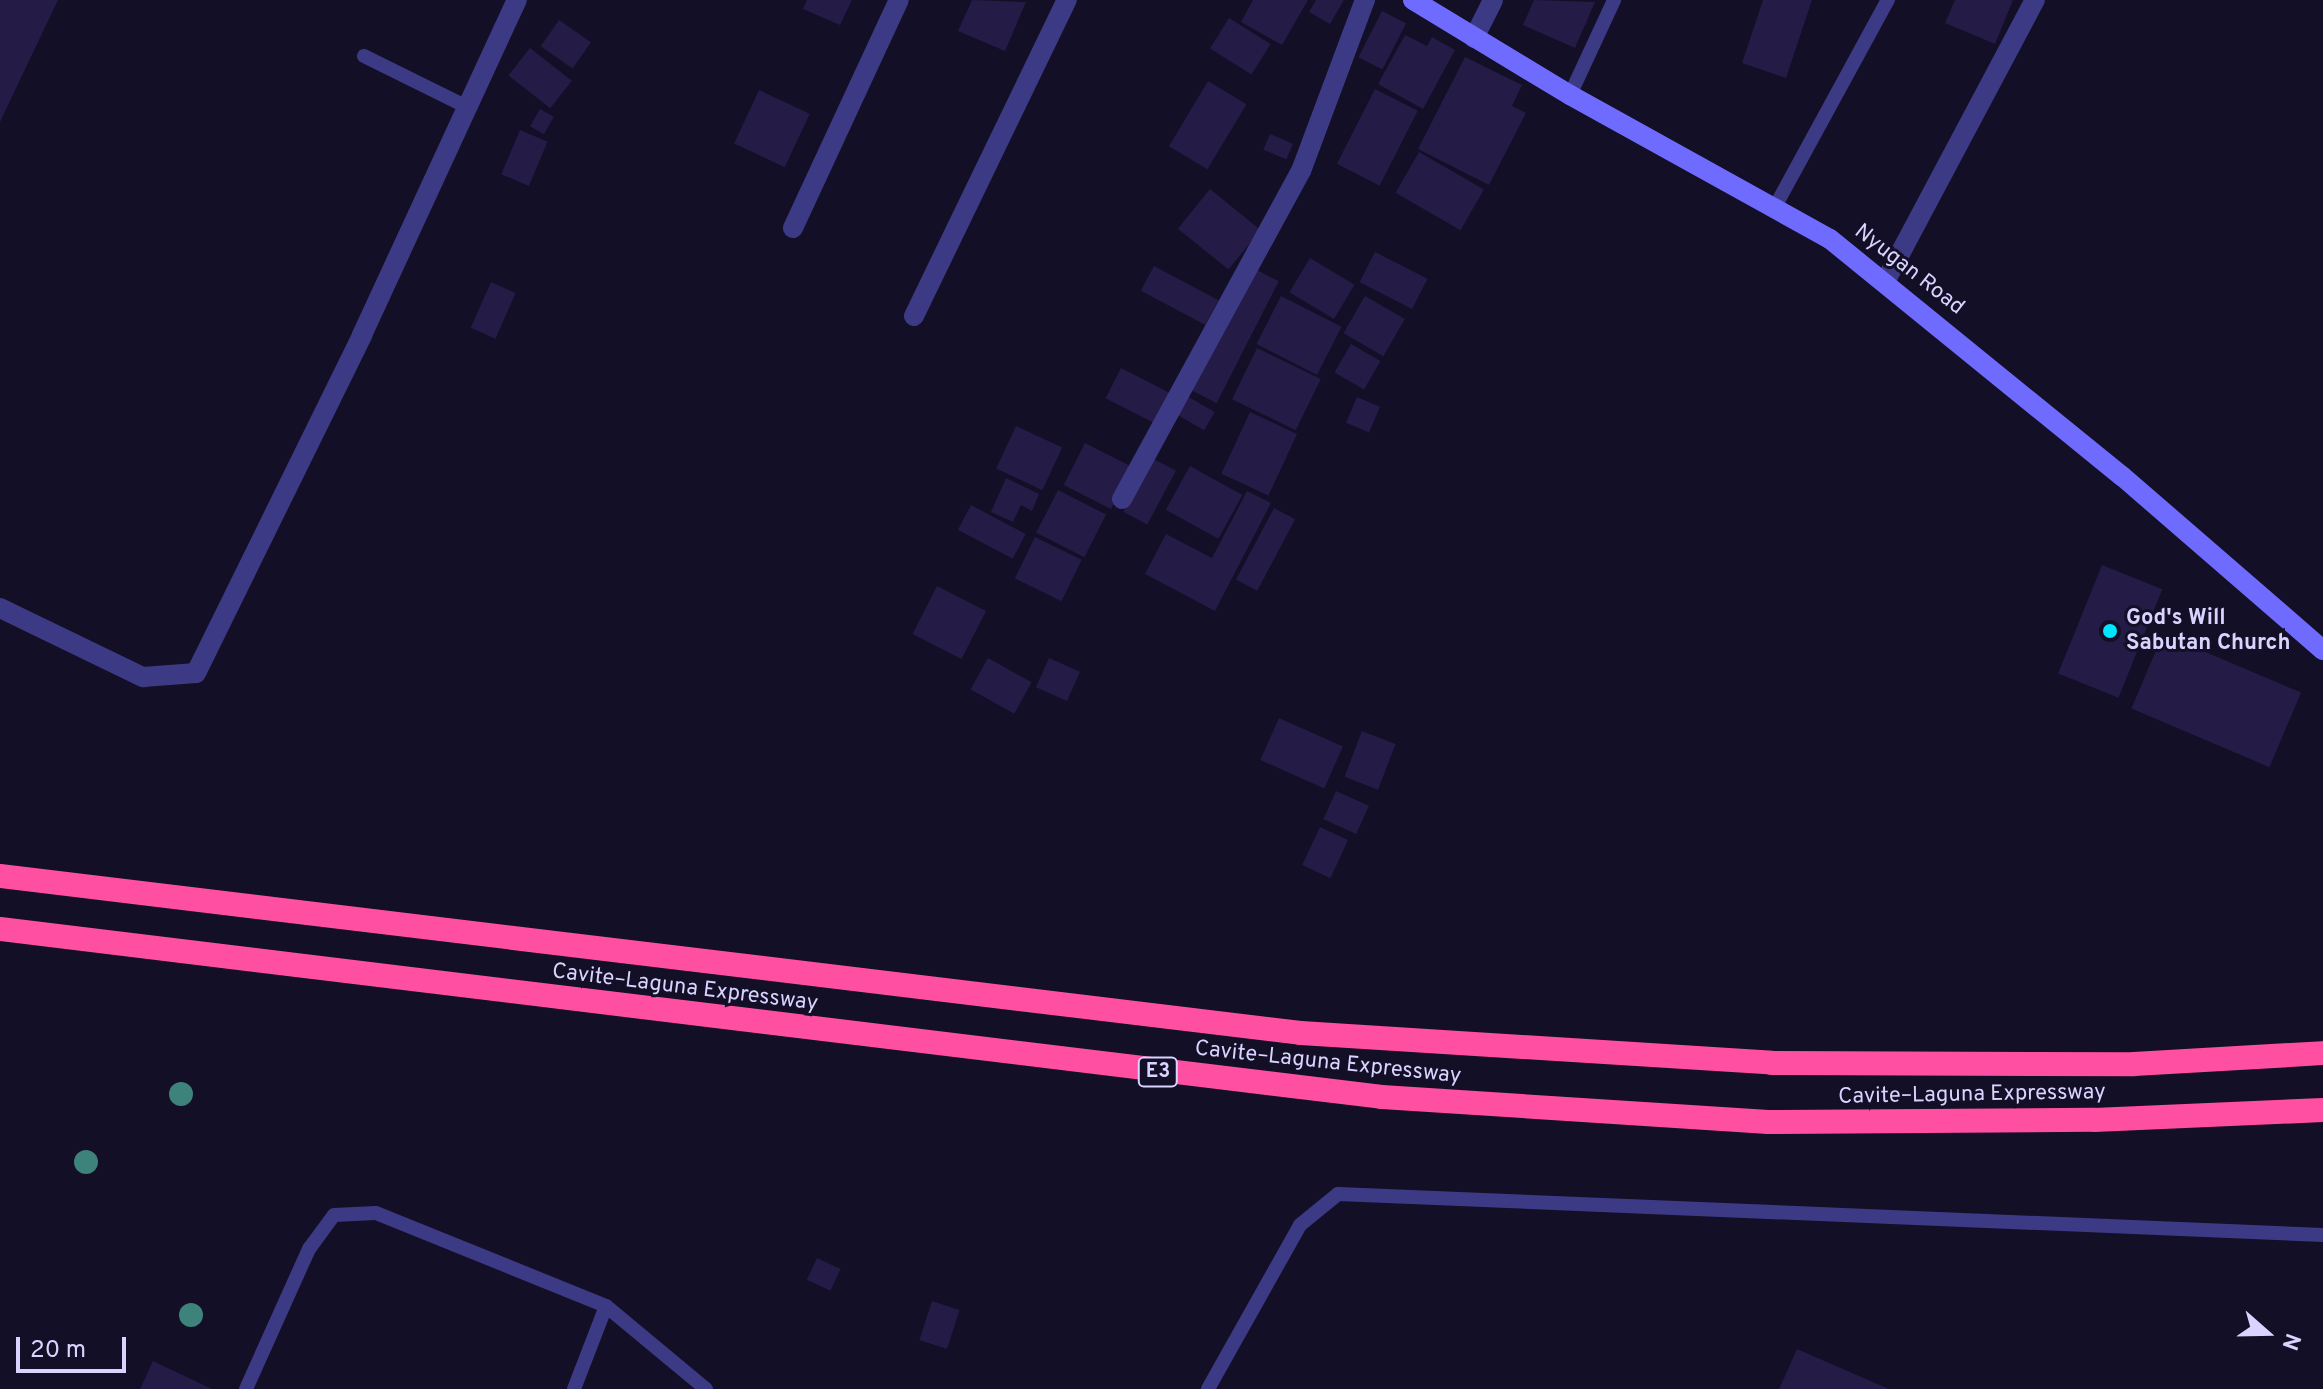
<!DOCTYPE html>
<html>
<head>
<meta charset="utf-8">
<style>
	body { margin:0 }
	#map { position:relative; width:2323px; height:1389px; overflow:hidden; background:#130f26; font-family:Overpass,sans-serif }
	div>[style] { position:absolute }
	.building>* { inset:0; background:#241b47; transform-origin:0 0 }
	.lane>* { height:14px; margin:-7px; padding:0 7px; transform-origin:7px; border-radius:7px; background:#3d3a85 }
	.street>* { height:20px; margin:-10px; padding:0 10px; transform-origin:10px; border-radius:10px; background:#3d3a85 }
	.secondary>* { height:20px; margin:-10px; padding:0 10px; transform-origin:10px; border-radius:10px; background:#6f6bff }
	.highway>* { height:24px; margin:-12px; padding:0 12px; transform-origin:12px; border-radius:12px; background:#ff4fa3 }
	.trees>* { width:24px; height:24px; margin:-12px; border-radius:50%; background:#3d827b }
	.dots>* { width:22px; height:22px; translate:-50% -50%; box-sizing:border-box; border:4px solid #130f26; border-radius:50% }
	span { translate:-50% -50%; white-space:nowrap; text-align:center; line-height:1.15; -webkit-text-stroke:6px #130f26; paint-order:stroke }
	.shield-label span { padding:2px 6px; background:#130f26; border:2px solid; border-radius:6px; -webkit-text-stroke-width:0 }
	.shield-label { font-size:20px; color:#d9d4ff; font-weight:700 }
	.street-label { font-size:22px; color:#d9d4ff }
	.poi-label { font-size:22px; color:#d9d4ff; font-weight:700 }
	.left { translate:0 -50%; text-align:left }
	.north { position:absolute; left:2227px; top:1293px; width:80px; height:80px; -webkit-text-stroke:6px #130f26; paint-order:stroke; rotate:110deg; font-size:22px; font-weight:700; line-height:32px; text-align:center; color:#d9d4ff }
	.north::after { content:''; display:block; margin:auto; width:28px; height:36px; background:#d9d4ff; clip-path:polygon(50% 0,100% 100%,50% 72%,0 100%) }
	.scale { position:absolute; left:16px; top:1337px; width:110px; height:36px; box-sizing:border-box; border:4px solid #d9d4ff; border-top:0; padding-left:10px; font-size:24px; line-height:28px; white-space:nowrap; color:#d9d4ff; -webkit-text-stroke:6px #130f26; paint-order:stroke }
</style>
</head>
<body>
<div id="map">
	<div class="building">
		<i style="clip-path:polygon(0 0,58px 0,0 122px)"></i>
		<i style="clip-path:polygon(807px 0,852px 0,840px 25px,803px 9px)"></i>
		<i style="clip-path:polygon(972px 0,1026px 2px,1005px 51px,958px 31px)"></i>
		<i style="clip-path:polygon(1253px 0,1308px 0,1282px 45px,1241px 22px)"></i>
		<i style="clip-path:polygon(1316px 0,1344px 0,1330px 24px,1309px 12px)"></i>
		<i style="clip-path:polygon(1534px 0,1595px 2px,1575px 48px,1523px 25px)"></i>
		<i style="clip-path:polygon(1763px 0,1812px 0,1786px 78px,1742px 63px)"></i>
		<i style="clip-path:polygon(1955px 0,2013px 0,1995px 44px,1945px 23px)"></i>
		<i style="left:1382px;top:11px;width:27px;height:52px;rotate:27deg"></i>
		<i style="left:1229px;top:18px;width:49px;height:36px;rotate:32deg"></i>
		<i style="left:559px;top:20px;width:39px;height:32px;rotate:35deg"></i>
		<i style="clip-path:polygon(1405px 35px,1427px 46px,1432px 37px,1455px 50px,1423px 109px,1378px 84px)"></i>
		<i style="left:530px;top:48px;width:53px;height:35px;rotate:38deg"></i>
		<i style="clip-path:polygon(1465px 57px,1522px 85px,1512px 106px,1526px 113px,1489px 185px,1418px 149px)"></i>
		<i style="left:1208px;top:81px;width:45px;height:76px;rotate:31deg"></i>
		<i style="left:1375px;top:89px;width:48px;height:84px;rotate:27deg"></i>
		<i style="left:759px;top:90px;width:56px;height:59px;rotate:25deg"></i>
		<i style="left:540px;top:109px;width:16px;height:20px;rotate:30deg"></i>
		<i style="left:520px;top:130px;width:30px;height:48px;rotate:23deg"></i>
		<i style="left:1270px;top:134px;width:25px;height:17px;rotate:23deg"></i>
		<i style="left:1419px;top:152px;width:75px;height:47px;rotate:30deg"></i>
		<i style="left:1210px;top:189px;width:65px;height:51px;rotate:39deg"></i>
		<i style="left:1375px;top:252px;width:59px;height:34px;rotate:27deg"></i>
		<i style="left:1310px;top:258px;width:52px;height:40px;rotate:31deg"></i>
		<i style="left:1154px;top:266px;width:73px;height:28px;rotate:28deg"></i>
		<i style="left:1253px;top:268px;width:29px;height:137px;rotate:27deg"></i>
		<i style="left:491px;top:282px;width:27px;height:50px;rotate:24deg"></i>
		<i style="left:1281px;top:296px;width:68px;height:54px;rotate:27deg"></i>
		<i style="left:1365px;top:296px;width:46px;height:43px;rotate:30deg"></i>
		<i style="left:1351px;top:344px;width:34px;height:33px;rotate:30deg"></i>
		<i style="left:1257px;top:348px;width:71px;height:57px;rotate:26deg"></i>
		<i style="left:1121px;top:368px;width:56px;height:34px;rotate:27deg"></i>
		<i style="left:1187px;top:396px;width:32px;height:21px;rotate:30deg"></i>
		<i style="left:1357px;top:397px;width:25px;height:28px;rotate:23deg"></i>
		<i style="left:1250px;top:412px;width:52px;height:68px;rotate:25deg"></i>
		<i style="left:1016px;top:426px;width:51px;height:47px;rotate:25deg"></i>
		<i style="left:1085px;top:443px;width:53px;height:47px;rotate:27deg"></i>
		<i style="left:1152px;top:458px;width:27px;height:61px;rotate:28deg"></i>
		<i style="left:1190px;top:466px;width:60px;height:50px;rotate:29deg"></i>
		<i style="clip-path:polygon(1006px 478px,1039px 494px,1032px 511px,1021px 505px,1013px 522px,991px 512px)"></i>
		<i style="left:1058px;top:490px;width:54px;height:48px;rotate:27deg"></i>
		<i style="clip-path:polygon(1247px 491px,1271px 503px,1215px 611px,1145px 574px,1166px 534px,1212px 558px)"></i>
		<i style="left:971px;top:505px;width:62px;height:28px;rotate:28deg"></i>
		<i style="left:1274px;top:508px;width:24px;height:81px;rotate:28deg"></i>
		<i style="left:1035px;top:537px;width:52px;height:46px;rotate:26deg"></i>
		<i style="left:2102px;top:565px;width:65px;height:117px;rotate:22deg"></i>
		<i style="left:937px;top:586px;width:55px;height:54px;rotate:27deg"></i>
		<i style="left:2163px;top:634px;width:150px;height:81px;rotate:23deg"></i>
		<i style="left:988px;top:658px;width:50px;height:36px;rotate:29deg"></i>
		<i style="left:1049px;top:658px;width:34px;height:32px;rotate:24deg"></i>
		<i style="left:1279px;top:718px;width:70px;height:46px;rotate:24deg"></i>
		<i style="left:1362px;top:731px;width:36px;height:49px;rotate:21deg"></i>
		<i style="left:1336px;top:791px;width:36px;height:31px;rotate:24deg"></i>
		<i style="left:1320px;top:827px;width:31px;height:42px;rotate:25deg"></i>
		<i style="left:817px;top:1258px;width:26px;height:24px;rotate:25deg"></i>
		<i style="left:932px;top:1301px;width:29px;height:41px;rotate:18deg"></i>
		<i style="clip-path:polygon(1797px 1349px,1889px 1389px,1779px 1389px)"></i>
		<i style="clip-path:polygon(153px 1361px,212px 1389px,140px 1389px)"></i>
	</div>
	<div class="lane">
		<i style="left:364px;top:56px;width:115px;rotate:26.3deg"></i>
		<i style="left:1570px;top:95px;width:105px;rotate:-65.1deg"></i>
		<i style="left:1776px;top:205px;width:234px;rotate:-61.4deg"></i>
		<i style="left:246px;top:1389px;width:154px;rotate:-65.8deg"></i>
		<i style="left:309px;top:1249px;width:42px;rotate:-53.7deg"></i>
		<i style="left:334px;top:1215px;width:42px;rotate:-2.7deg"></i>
		<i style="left:376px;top:1213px;width:248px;rotate:22deg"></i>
		<i style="left:606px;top:1306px;width:130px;rotate:39.7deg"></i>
		<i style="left:574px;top:1389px;width:89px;rotate:-68.9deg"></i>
		<i style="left:1208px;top:1389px;width:188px;rotate:-60.7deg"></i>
		<i style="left:1300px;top:1225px;width:49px;rotate:-39.2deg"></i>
		<i style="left:1338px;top:1194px;width:986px;rotate:2.38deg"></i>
	</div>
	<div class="street">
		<i style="left:1474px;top:38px;width:42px;rotate:-63.4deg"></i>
		<i style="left:793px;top:228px;width:251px;rotate:-65.1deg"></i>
		<i style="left:1886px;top:280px;width:317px;rotate:-62deg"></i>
		<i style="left:914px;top:316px;width:351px;rotate:-64.2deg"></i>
		<i style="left:1122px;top:499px;width:374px;rotate:-61.4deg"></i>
		<i style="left:1301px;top:171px;width:183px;rotate:-69.5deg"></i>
		<i style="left:0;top:608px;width:159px;rotate:25.8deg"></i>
		<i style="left:143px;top:677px;width:53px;rotate:-4.3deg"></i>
		<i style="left:196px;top:673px;width:377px;rotate:-63.8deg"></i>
		<i style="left:362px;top:335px;width:369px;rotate:-65.2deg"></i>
	</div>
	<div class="secondary">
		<i style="left:1413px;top:0;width:184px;rotate:31.2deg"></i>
		<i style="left:1570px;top:95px;width:297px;rotate:29deg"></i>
		<i style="left:1830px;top:239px;width:376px;rotate:39.1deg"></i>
		<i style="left:2122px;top:476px;width:266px;rotate:40.9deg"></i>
	</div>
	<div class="highway">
		<i style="left:0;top:876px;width:1310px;rotate:6.88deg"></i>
		<i style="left:1301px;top:1033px;width:472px;rotate:3.6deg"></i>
		<i style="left:1772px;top:1063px;width:362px;rotate:0.2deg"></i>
		<i style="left:2134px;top:1064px;width:189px;rotate:-3.3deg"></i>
		<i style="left:0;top:929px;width:1392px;rotate:6.93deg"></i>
		<i style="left:1382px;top:1097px;width:387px;rotate:3.7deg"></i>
		<i style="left:1768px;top:1122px;width:326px;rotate:-0.4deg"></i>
		<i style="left:2094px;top:1120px;width:229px;rotate:-2.5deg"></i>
	</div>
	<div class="trees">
		<i style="left:181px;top:1094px"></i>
		<i style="left:86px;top:1162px"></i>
		<i style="left:191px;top:1315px"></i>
	</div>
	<div class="dots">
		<i style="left:2110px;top:631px;background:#00e5ff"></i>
	</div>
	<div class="shield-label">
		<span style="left:1158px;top:1072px">E3</span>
	</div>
	<div class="street-label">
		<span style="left:1909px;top:270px;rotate:38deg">Nyugan Road</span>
		<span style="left:685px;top:988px;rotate:7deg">Cavite–Laguna Expressway</span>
		<span style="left:1328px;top:1063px;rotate:6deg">Cavite–Laguna Expressway</span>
		<span style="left:1972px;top:1095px;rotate:-1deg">Cavite–Laguna Expressway</span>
	</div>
	<div class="poi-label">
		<span class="left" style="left:2126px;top:631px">God's Will<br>Sabutan Church</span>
	</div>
	<div class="north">N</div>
	<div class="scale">20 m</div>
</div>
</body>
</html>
